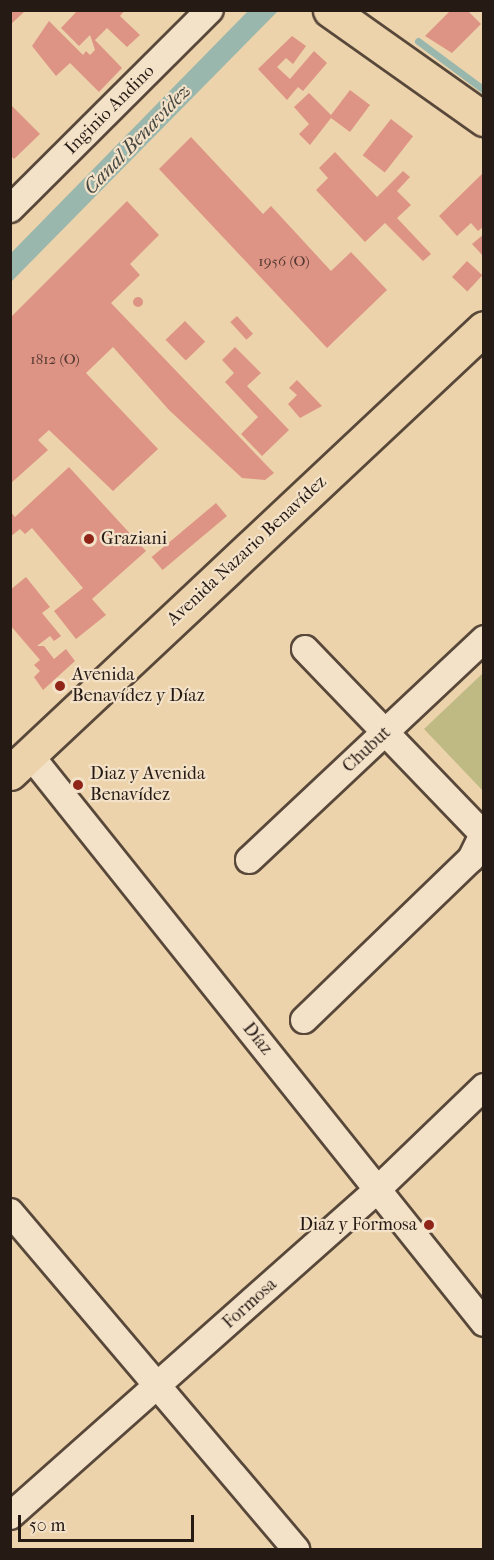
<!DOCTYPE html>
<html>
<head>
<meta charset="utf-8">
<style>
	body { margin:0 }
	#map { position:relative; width:494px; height:1560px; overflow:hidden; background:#edd3ab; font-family:"IM FELL French Canon",serif }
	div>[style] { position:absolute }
	.green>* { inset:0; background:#bfba84 }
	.water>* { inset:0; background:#99b7ad }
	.stream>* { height:7px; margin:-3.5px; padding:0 3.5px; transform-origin:3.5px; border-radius:3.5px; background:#99b7ad }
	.building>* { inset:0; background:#dd9485; transform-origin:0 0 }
	.round { border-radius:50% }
	.roads { filter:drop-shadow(2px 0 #58483a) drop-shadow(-2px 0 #58483a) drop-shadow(0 2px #58483a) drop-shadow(0 -2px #58483a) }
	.minor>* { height:26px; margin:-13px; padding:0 13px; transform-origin:13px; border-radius:13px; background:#f3e2c8 }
	.major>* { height:33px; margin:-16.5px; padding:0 16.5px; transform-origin:16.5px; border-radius:16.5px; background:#edd3ab }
	.dots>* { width:16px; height:16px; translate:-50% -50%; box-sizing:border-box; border:3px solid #f3e2c8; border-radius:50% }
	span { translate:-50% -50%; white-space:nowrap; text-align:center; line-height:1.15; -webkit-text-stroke:4.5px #f3e2c8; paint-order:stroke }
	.number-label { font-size:15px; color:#543831 }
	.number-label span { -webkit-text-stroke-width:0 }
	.street-label { font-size:18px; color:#261a15 }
	.poi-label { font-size:18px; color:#261a15 }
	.left { translate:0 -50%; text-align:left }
	.right { translate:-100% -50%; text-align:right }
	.water-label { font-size:20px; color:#484943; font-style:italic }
	.frame { position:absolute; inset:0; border:12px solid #261a15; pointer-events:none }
	.scale { position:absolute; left:18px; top:1515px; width:176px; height:27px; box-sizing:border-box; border:3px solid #261a15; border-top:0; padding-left:8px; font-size:18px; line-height:21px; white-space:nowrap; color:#261a15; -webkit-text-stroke:4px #f3e2c8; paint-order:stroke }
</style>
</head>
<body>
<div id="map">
	<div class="green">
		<i style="clip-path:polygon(483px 673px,483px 791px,424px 729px)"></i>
	</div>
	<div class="water">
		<i style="clip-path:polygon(248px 11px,278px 11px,11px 282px,11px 253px)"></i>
	</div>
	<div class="stream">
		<i style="left:418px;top:41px;width:82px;rotate:36.6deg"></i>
	</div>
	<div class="building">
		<i style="clip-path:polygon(10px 10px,24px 12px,10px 25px)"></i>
		<i style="clip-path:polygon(78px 10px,125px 10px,120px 16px,140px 35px,127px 47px,107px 28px,95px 40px,122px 68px,99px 92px,70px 63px,56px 76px,32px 46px,49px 21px,83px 55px,86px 51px,90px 55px,95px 50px,90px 35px,79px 46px,61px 28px)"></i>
		<i style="clip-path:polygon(451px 10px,467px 10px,481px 24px,452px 53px,425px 36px)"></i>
		<i style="clip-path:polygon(292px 36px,306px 46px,293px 64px,286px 58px,277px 67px,290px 79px,314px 51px,327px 63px,303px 91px,298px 87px,287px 100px,258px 69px)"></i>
		<i style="clip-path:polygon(350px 90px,370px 105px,350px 132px,331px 118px,310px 145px,299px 134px,309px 124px,294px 107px,309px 93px,331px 115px)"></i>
		<i style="clip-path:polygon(10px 104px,40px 134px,14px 159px,10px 155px)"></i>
		<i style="left:391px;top:119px;width:28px;height:46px;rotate:38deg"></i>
		<i style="clip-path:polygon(191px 137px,263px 214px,271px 206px,331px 271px,351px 252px,387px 290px,327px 348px,159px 169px)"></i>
		<i style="clip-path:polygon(335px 152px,377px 197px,403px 171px,410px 177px,397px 191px,411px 205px,397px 218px,431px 254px,423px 261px,385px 223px,365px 242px,316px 190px,328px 178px,319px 168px)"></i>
		<i style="clip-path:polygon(484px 172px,484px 226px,478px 231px,471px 223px,457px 236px,439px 216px)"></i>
		<i style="clip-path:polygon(127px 201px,159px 235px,130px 264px,140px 275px,111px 303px,274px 473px,265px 480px,242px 478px,169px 410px,113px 347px,86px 373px,158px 449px,113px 491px,49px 430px,38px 440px,48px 450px,10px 484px,10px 318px)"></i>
		<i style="clip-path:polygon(484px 234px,484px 257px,472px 244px)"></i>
		<i style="left:467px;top:261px;width:21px;height:22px;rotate:43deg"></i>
		<i class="round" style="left:133px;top:297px;width:10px;height:10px"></i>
		<i style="left:237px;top:316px;width:24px;height:9px;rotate:48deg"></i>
		<i style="left:185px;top:321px;width:29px;height:27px;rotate:46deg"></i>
		<i style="clip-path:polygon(235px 347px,261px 373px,247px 386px,289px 430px,262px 456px,241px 434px,258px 417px,225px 382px,234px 373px,222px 360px)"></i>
		<i style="clip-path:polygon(297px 380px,322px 406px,300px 418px,288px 404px,297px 395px,289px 388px)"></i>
		<i style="clip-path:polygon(69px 467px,146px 551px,92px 599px,106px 615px,76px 639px,54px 611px,83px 588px,32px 528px,25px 534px,20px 529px,10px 537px,10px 511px,15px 517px)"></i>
		<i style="left:216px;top:503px;width:17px;height:84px;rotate:50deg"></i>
		<i style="clip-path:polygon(26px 577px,50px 607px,42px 613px,61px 636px,54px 641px,50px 636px,37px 646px,44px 646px,54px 659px,66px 649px,75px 661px,43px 690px,34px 677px,40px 671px,34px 665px,40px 660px,10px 625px,10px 590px)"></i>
	</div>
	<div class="roads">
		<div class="minor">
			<i style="left:10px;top:209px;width:282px;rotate:-44.9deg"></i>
			<i style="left:305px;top:649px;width:258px;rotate:46.1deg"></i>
			<i style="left:30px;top:755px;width:727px;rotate:51.36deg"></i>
			<i style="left:249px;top:860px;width:323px;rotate:-43.2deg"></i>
			<i style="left:304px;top:1020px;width:232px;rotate:-44deg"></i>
			<i style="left:471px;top:859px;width:30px;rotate:-64deg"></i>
			<i style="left:10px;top:1212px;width:443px;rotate:49.7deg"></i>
			<i style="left:10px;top:1516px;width:492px;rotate:-41.6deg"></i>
			<i style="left:378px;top:1189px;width:147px;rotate:-43.9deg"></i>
		</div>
		<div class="major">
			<i style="left:330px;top:10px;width:189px;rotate:35.3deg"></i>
			<i style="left:10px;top:773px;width:650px;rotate:-43.19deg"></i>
		</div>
	</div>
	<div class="dots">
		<i style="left:89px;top:539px;background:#8f2418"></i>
		<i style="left:60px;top:686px;background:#8f2418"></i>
		<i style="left:78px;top:785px;background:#8f2418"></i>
		<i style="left:429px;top:1225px;background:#8f2418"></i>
	</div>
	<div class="number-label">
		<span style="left:284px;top:262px">1956 (O)</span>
		<span style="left:55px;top:360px">1812 (O)</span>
	</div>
	<div class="street-label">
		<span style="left:110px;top:110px;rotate:-45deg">Inginio Andino</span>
		<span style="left:247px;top:551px;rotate:-43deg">Avenida Nazario Benavídez</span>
		<span style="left:367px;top:750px;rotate:-43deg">Chubut</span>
		<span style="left:257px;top:1039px;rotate:51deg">Díaz</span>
		<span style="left:250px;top:1304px;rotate:-42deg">Formosa</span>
	</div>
	<div class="poi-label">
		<span class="left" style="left:101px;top:539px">Graziani</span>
		<span class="left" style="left:72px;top:686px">Avenida<br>Benavídez y Díaz</span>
		<span class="left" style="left:90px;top:785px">Diaz y Avenida<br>Benavídez</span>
		<span class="right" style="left:417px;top:1225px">Diaz y Formosa</span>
	</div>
	<div class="water-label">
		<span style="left:137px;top:139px;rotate:-46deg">Canal Benavídez</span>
	</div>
	<div class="frame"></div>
	<div class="scale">50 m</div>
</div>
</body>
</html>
